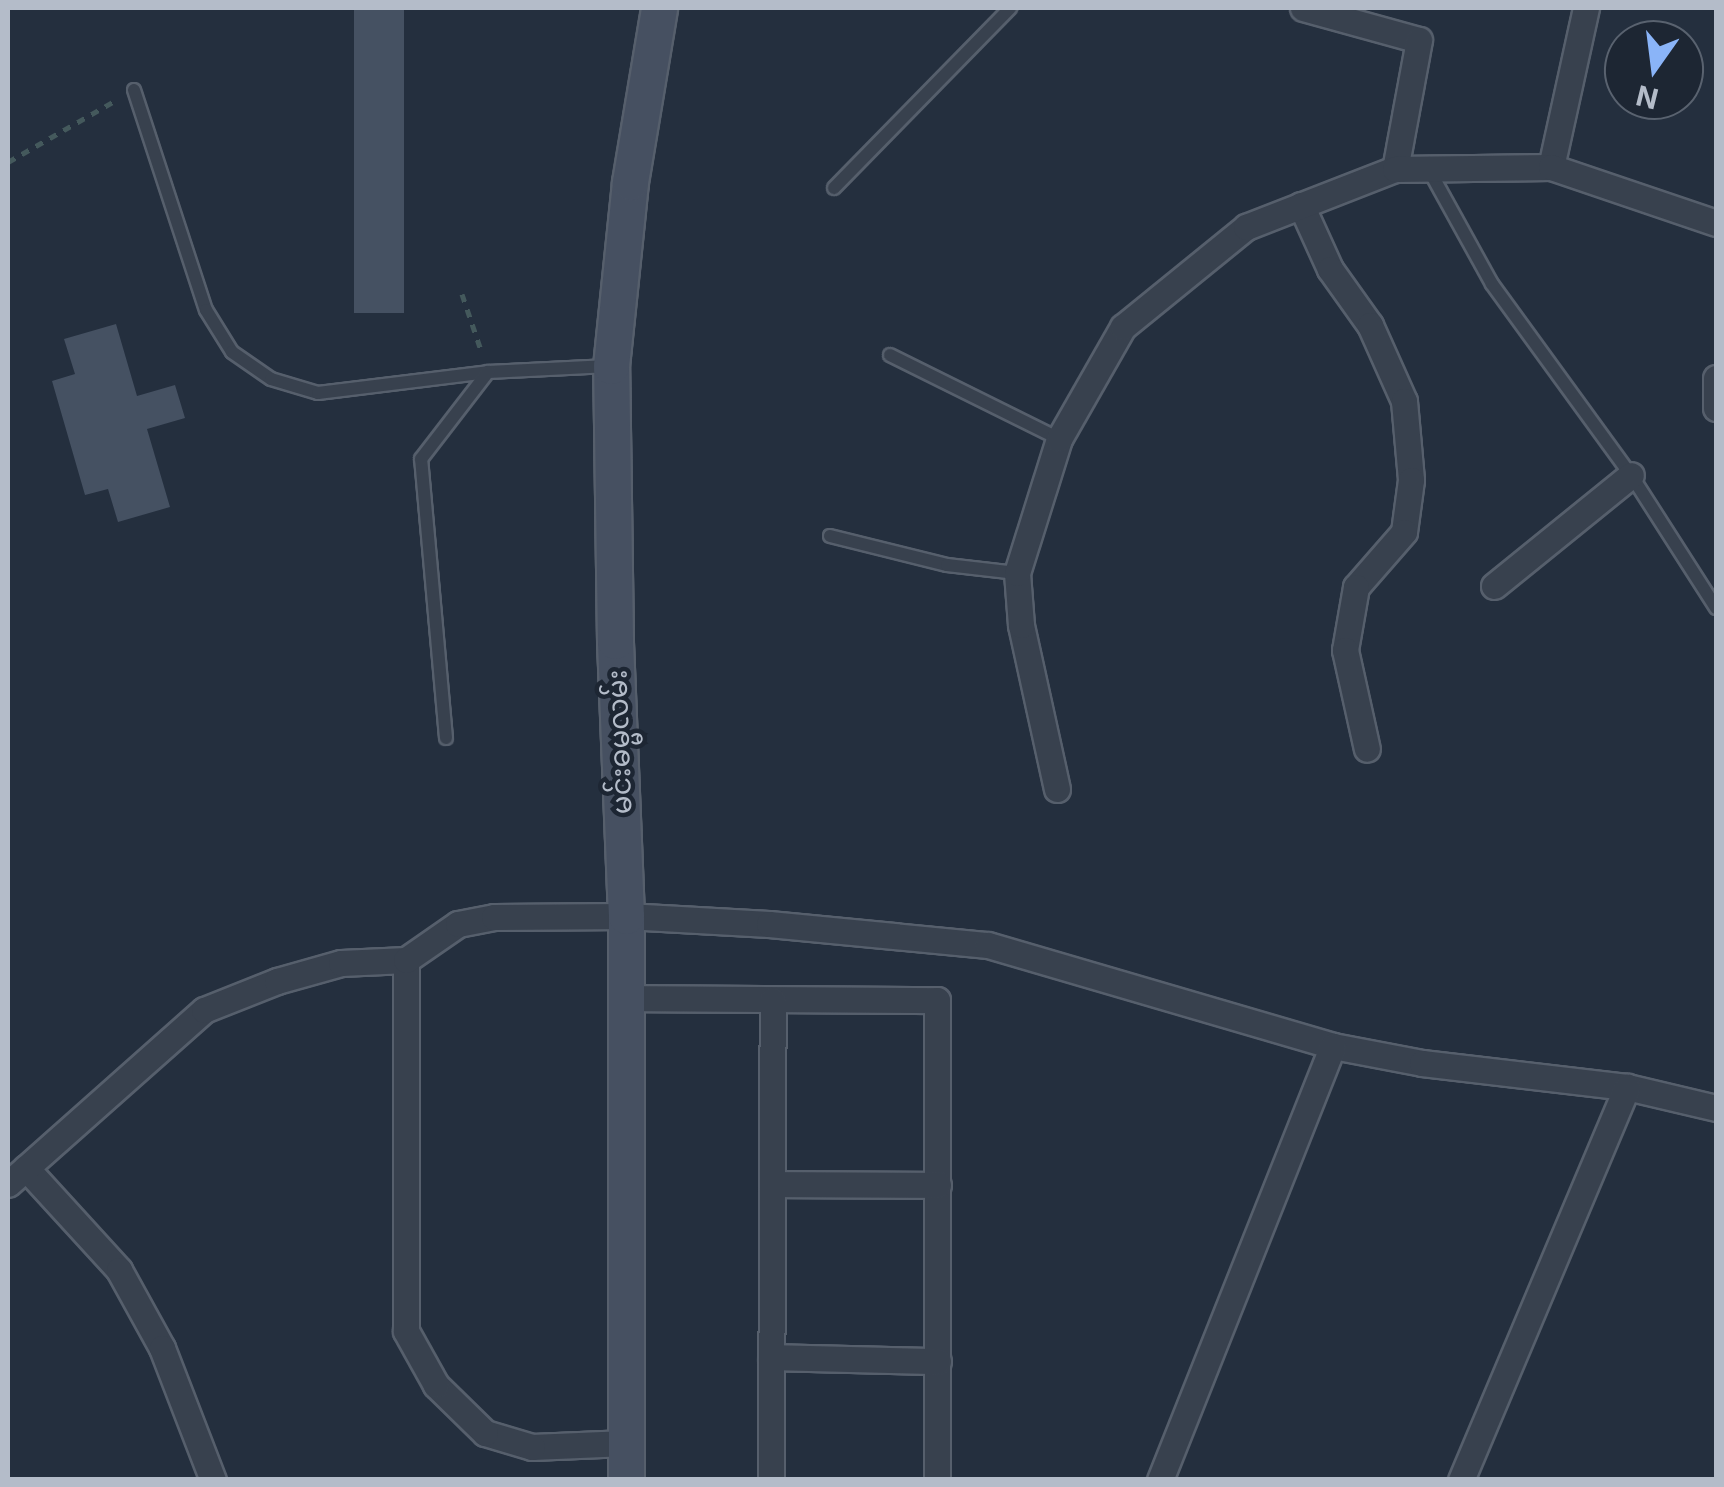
<!DOCTYPE html>
<html>
<head>
<meta charset="utf-8">
<style>
	body { margin:0 }
	#map { position:relative; width:1724px; height:1487px; overflow:hidden; background:#242f3e; font-family:Inter,"Noto Sans Myanmar",sans-serif }
	div>[style] { position:absolute }
	.building>* { inset:0; background:#455162; transform-origin:0 0 }
	.path>* { height:5px; margin-top:-2.5px; transform-origin:0; background:repeating-linear-gradient(90deg,#44595c 0 8px,transparent 0 16px) }
	.roads { filter:drop-shadow(2px 0 #565f6c) drop-shadow(-2px 0 #565f6c) drop-shadow(0 2px #565f6c) drop-shadow(0 -2px #565f6c) }
	.lane>* { height:12px; margin:-6px; padding:0 6px; transform-origin:6px; border-radius:6px; background:#38414e }
	.street>* { height:25px; margin:-12.5px; padding:0 12.5px; transform-origin:12.5px; border-radius:12.5px; background:#38414e }
	.secondary>* { height:35px; margin:-17.5px; padding:0 17.5px; transform-origin:17.5px; border-radius:17.5px; background:#465061 }
	span { translate:-50% -50%; white-space:nowrap; text-align:center; line-height:1.15; -webkit-text-stroke:9px #1d2633; paint-order:stroke }
	.street-label { font-size:28px; color:#b4bcc9 }
	.frame { position:absolute; inset:0; border:10px solid #b4bcc9; pointer-events:none }
	.north { position:absolute; left:1604px; top:20px; width:100px; height:100px; box-sizing:border-box; background:#1d2633; border:2px solid #59626f; border-radius:50%; rotate:194deg; font-size:28px; font-weight:700; line-height:40px; text-align:center; color:#b4bcc9 }
	.north::after { content:''; display:block; margin:auto; width:35px; height:45px; background:#8ab4f8; clip-path:polygon(50% 0,100% 100%,50% 72%,0 100%) }
</style>
</head>
<body>
<div id="map">
	<div class="building">
		<i style="left:354px;top:8px;width:50px;height:305px"></i>
		<i style="clip-path:polygon(116px 324px,137px 396px,175px 385px,185px 418px,147px 429px,170px 507px,118px 522px,108px 489px,85px 495px,52px 381px,75px 374px,64px 339px)"></i>
	</div>
	<div class="path">
		<i style="left:8px;top:162px;width:127px;rotate:-29.8deg"></i>
		<i style="left:462px;top:294px;width:59px;rotate:71.3deg"></i>
	</div>
	<div class="roads">
		<div class="lane">
			<i style="left:134px;top:90px;width:231px;rotate:71.9deg"></i>
			<i style="left:206px;top:310px;width:49px;rotate:58.2deg"></i>
			<i style="left:232px;top:352px;width:47px;rotate:34.7deg"></i>
			<i style="left:271px;top:379px;width:49px;rotate:16.6deg"></i>
			<i style="left:318px;top:393px;width:171px;rotate:-7deg"></i>
			<i style="left:488px;top:372px;width:121px;rotate:-2.8deg"></i>
			<i style="left:1428px;top:168px;width:132px;rotate:61.1deg"></i>
			<i style="left:1492px;top:284px;width:236px;rotate:54deg"></i>
			<i style="left:1631px;top:475px;width:158px;rotate:57.4deg"></i>
			<i style="left:834px;top:188px;width:252px;rotate:-45.6deg"></i>
			<i style="left:890px;top:355px;width:189px;rotate:26.4deg"></i>
			<i style="left:830px;top:536px;width:121px;rotate:13.9deg"></i>
			<i style="left:947px;top:565px;width:70px;rotate:6.5deg"></i>
			<i style="left:446px;top:738px;width:280px;rotate:-95.1deg"></i>
			<i style="left:421px;top:459px;width:110px;rotate:-52.4deg"></i>
		</div>
		<div class="street">
			<i style="left:1303px;top:8px;width:120px;rotate:15.4deg"></i>
			<i style="left:1419px;top:40px;width:131px;rotate:100.5deg"></i>
			<i style="left:1551px;top:167px;width:163px;rotate:-77.6deg"></i>
			<i style="left:1301px;top:205px;width:70px;rotate:65.6deg"></i>
			<i style="left:1330px;top:269px;width:69px;rotate:54.5deg"></i>
			<i style="left:1370px;top:325px;width:83px;rotate:65.9deg"></i>
			<i style="left:1404px;top:401px;width:79px;rotate:84.9deg"></i>
			<i style="left:1411px;top:480px;width:52px;rotate:97.7deg"></i>
			<i style="left:1404px;top:532px;width:73px;rotate:131.1deg"></i>
			<i style="left:1356px;top:587px;width:64px;rotate:99.9deg"></i>
			<i style="left:1345px;top:650px;width:101px;rotate:77.5deg"></i>
			<i style="left:1716px;top:378px;width:30px;rotate:90deg"></i>
			<i style="left:1494px;top:586px;width:176px;rotate:-39deg"></i>
			<i style="left:1057px;top:789px;width:168px;rotate:-102.4deg"></i>
			<i style="left:1021px;top:625px;width:52px;rotate:-94.4deg"></i>
			<i style="left:1017px;top:573px;width:140px;rotate:-72.6deg"></i>
			<i style="left:1059px;top:439px;width:129px;rotate:-60.3deg"></i>
			<i style="left:1123px;top:327px;width:159px;rotate:-39.1deg"></i>
			<i style="left:1246px;top:227px;width:160px;rotate:-21.3deg"></i>
			<i style="left:1395px;top:169px;width:156px;rotate:-0.7deg"></i>
			<i style="left:1551px;top:167px;width:174px;rotate:18.7deg"></i>
			<i style="left:626px;top:998px;width:311px;rotate:0.4deg"></i>
			<i style="left:937px;top:1000px;width:480px;rotate:90deg"></i>
			<i style="left:26px;top:1168px;width:138px;rotate:47.6deg"></i>
			<i style="left:119px;top:1270px;width:89px;rotate:61.1deg"></i>
			<i style="left:162px;top:1348px;width:142px;rotate:68.9deg"></i>
			<i style="left:8px;top:1184px;width:262px;rotate:-41.6deg"></i>
			<i style="left:204px;top:1010px;width:79px;rotate:-21.7deg"></i>
			<i style="left:277px;top:981px;width:66px;rotate:-15.7deg"></i>
			<i style="left:341px;top:963px;width:65px;rotate:-2.6deg"></i>
			<i style="left:772px;top:1184px;width:166px;rotate:0.3deg"></i>
			<i style="left:771px;top:1357px;width:167px;rotate:1.4deg"></i>
			<i style="left:626px;top:1443px;width:94px;rotate:177.6deg"></i>
			<i style="left:532px;top:1447px;width:49px;rotate:-163.4deg"></i>
			<i style="left:485px;top:1433px;width:69px;rotate:-135.6deg"></i>
			<i style="left:436px;top:1385px;width:62px;rotate:-119.1deg"></i>
			<i style="left:406px;top:1331px;width:371px;rotate:-90deg"></i>
			<i style="left:406px;top:960px;width:63px;rotate:-34.7deg"></i>
			<i style="left:458px;top:924px;width:37px;rotate:-11deg"></i>
			<i style="left:494px;top:917px;width:132px;rotate:-0.4deg"></i>
			<i style="left:626px;top:916px;width:143px;rotate:3.2deg"></i>
			<i style="left:769px;top:924px;width:220px;rotate:5.5deg"></i>
			<i style="left:988px;top:945px;width:359px;rotate:16.3deg"></i>
			<i style="left:1333px;top:1046px;width:91px;rotate:10.8deg"></i>
			<i style="left:1422px;top:1063px;width:206px;rotate:6.7deg"></i>
			<i style="left:1627px;top:1087px;width:91px;rotate:13.3deg"></i>
			<i style="left:771px;top:1480px;width:480px;rotate:-89.8deg"></i>
			<i style="left:1160px;top:1480px;width:467px;rotate:-68.3deg"></i>
			<i style="left:1461px;top:1480px;width:427px;rotate:-67.1deg"></i>
		</div>
		<div class="secondary">
			<i style="left:626px;top:1480px;width:564px;rotate:-90deg"></i>
			<i style="left:626px;top:916px;width:275px;rotate:-92.3deg"></i>
			<i style="left:615px;top:641px;width:275px;rotate:-90.8deg"></i>
			<i style="left:611px;top:366px;width:185px;rotate:-84.1deg"></i>
			<i style="left:630px;top:182px;width:176px;rotate:-80.5deg"></i>
		</div>
	</div>
	<div class="street-label">
		<span style="left:619px;top:742px;rotate:-92deg">မင်းဓမ္မလမ်း</span>
	</div>
	<div class="frame"></div>
	<div class="north">N</div>
</div>
</body>
</html>
